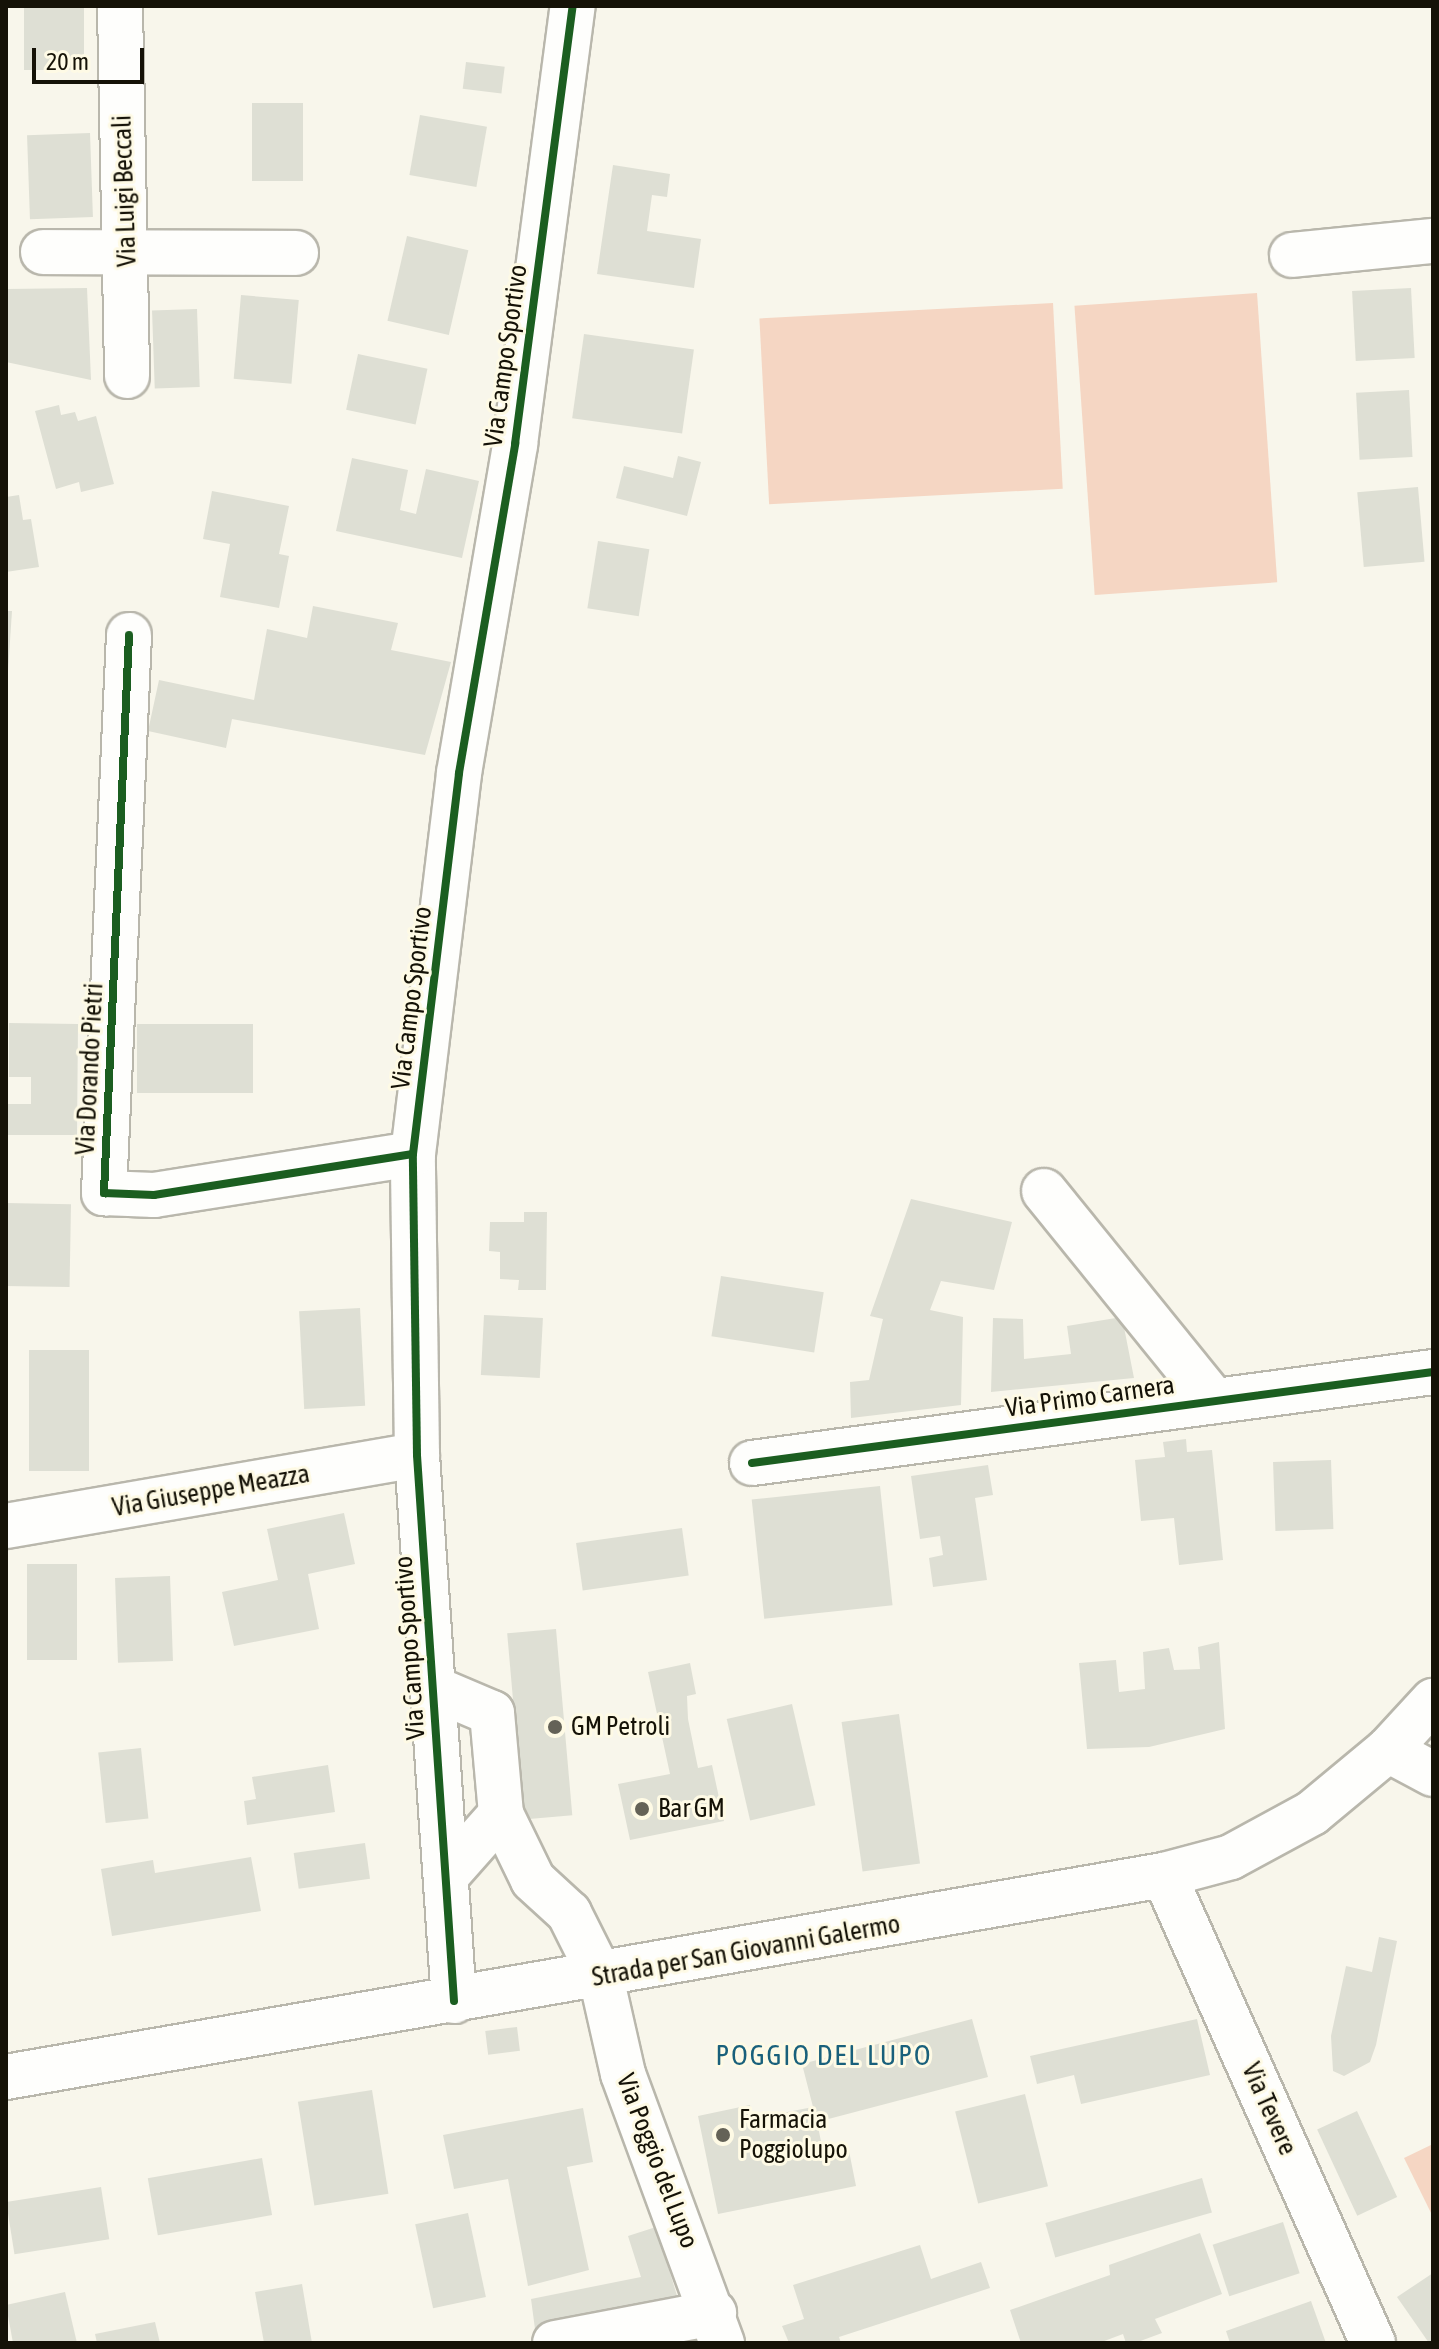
<!DOCTYPE html>
<html>
<head>
<meta charset="utf-8">
<style>
	body { margin:0 }
	#map { position:relative; width:1439px; height:2349px; overflow:hidden; background:#f8f6eb; font-family:"Asap Condensed",sans-serif }
	div>[style] { position:absolute }
	.green>* { inset:0; background:#f5d6c3; transform-origin:0 0 }
	.building>* { inset:0; background:#dedfd4; transform-origin:0 0 }
	.roads { filter:drop-shadow(2px 0 #b9b7ac) drop-shadow(-2px 0 #b9b7ac) drop-shadow(0 2px #b9b7ac) drop-shadow(0 -2px #b9b7ac) }
	.minor>* { height:44px; margin:-22px; padding:0 22px; transform-origin:22px; border-radius:22px; background:#fefefc }
	.major>* { height:44px; margin:-22px; padding:0 22px; transform-origin:22px; border-radius:22px; background:#fefefc }
	.cycleway>* { height:8px; margin:-4px; padding:0 4px; transform-origin:4px; border-radius:4px; background:#1b5e20 }
	.dots>* { width:22px; height:22px; translate:-50% -50%; box-sizing:border-box; border:4px solid #fefae5; border-radius:50% }
	span { translate:-50% -50%; white-space:nowrap; text-align:center; line-height:1.15; -webkit-text-stroke:6px #fefae5; paint-order:stroke }
	.street-label { font-size:26px; color:#151207 }
	.poi-label { font-size:26px; color:#151207 }
	.left { translate:0 -50%; text-align:left }
	.neighbourhood-label { font-size:28px; color:#19607b; letter-spacing:2px }
	.frame { position:absolute; inset:0; border:8px solid #151207; pointer-events:none }
	.scale { position:absolute; left:32px; top:48px; width:112px; height:36px; box-sizing:border-box; border:4px solid #151207; border-top:0; padding-left:10px; font-size:24px; line-height:28px; white-space:nowrap; color:#151207; -webkit-text-stroke:6px #fefae5; paint-order:stroke }
</style>
</head>
<body>
<div id="map">
	<div class="green">
		<i style="left:1257px;top:293px;width:290px;height:183px;rotate:86deg"></i>
		<i style="left:1053px;top:303px;width:186px;height:294px;rotate:87deg"></i>
		<i style="clip-path:polygon(1433px 2144px,1433px 2217px,1404px 2158px)"></i>
	</div>
	<div class="building">
		<i style="left:24px;top:6px;width:60px;height:64px"></i>
		<i style="left:466px;top:62px;width:39px;height:27px;rotate:7deg"></i>
		<i style="left:252px;top:103px;width:51px;height:78px"></i>
		<i style="left:420px;top:115px;width:68px;height:61px;rotate:10deg"></i>
		<i style="left:90px;top:133px;width:84px;height:63px;rotate:88deg"></i>
		<i style="clip-path:polygon(613px 165px,670px 174px,667px 197px,652px 195px,647px 231px,701px 239px,694px 288px,597px 274px)"></i>
		<i style="left:407px;top:236px;width:63px;height:87px;rotate:13deg"></i>
		<i style="clip-path:polygon(87px 288px,91px 380px,6px 362px,6px 289px)"></i>
		<i style="left:1411px;top:288px;width:70px;height:59px;rotate:87deg"></i>
		<i style="left:241px;top:295px;width:58px;height:84px;rotate:5deg"></i>
		<i style="left:197px;top:309px;width:78px;height:45px;rotate:88deg"></i>
		<i style="left:584px;top:334px;width:111px;height:85px;rotate:8deg"></i>
		<i style="left:358px;top:354px;width:71px;height:57px;rotate:12deg"></i>
		<i style="left:1409px;top:390px;width:67px;height:53px;rotate:87deg"></i>
		<i style="clip-path:polygon(59px 405px,61px 415px,75px 412px,78px 421px,96px 416px,114px 484px,81px 492px,79px 482px,56px 489px,35px 411px)"></i>
		<i style="clip-path:polygon(678px 456px,701px 462px,687px 516px,616px 498px,624px 466px,673px 478px)"></i>
		<i style="clip-path:polygon(352px 458px,408px 470px,400px 510px,416px 514px,426px 469px,479px 481px,462px 558px,336px 531px)"></i>
		<i style="left:1418px;top:487px;width:75px;height:61px;rotate:85deg"></i>
		<i style="clip-path:polygon(212px 491px,289px 506px,279px 554px,289px 556px,279px 608px,220px 597px,230px 544px,203px 539px)"></i>
		<i style="clip-path:polygon(19px 495px,23px 520px,31px 519px,39px 567px,6px 572px,6px 497px)"></i>
		<i style="left:598px;top:541px;width:52px;height:68px;rotate:9deg"></i>
		<i style="clip-path:polygon(313px 606px,398px 623px,391px 650px,451px 662px,425px 755px,232px 719px,226px 748px,148px 731px,159px 680px,254px 700px,267px 629px,307px 638px)"></i>
		<i style="clip-path:polygon(6px 611px,12px 611px,8px 671px,6px 671px)"></i>
		<i style="clip-path:polygon(9px 1023px,78px 1024px,77px 1135px,6px 1135px,6px 1104px,31px 1104px,31px 1077px,9px 1077px)"></i>
		<i style="left:137px;top:1024px;width:116px;height:69px"></i>
		<i style="clip-path:polygon(911px 1199px,1012px 1222px,994px 1290px,941px 1281px,930px 1310px,963px 1317px,961px 1405px,851px 1418px,850px 1382px,869px 1380px,883px 1319px,870px 1316px)"></i>
		<i style="left:6px;top:1203px;width:65px;height:83px;rotate:1deg"></i>
		<i style="clip-path:polygon(524px 1212px,547px 1212px,546px 1290px,518px 1290px,519px 1280px,500px 1279px,500px 1252px,489px 1251px,490px 1222px,524px 1222px)"></i>
		<i style="left:721px;top:1276px;width:104px;height:61px;rotate:9deg"></i>
		<i style="left:360px;top:1308px;width:98px;height:61px;rotate:87deg"></i>
		<i style="left:484px;top:1315px;width:59px;height:60px;rotate:3deg"></i>
		<i style="clip-path:polygon(1122px 1317px,1134px 1378px,991px 1392px,993px 1318px,1023px 1319px,1024px 1359px,1071px 1354px,1067px 1326px)"></i>
		<i style="left:29px;top:1350px;width:60px;height:121px"></i>
		<i style="clip-path:polygon(1186px 1439px,1187px 1452px,1212px 1450px,1223px 1560px,1179px 1565px,1174px 1518px,1141px 1521px,1135px 1460px,1165px 1457px,1163px 1442px)"></i>
		<i style="left:1331px;top:1460px;width:69px;height:58px;rotate:88deg"></i>
		<i style="clip-path:polygon(988px 1465px,993px 1495px,975px 1498px,987px 1580px,933px 1587px,929px 1558px,943px 1555px,940px 1536px,920px 1539px,911px 1476px)"></i>
		<i style="left:880px;top:1486px;width:120px;height:129px;rotate:84deg"></i>
		<i style="clip-path:polygon(344px 1513px,355px 1564px,308px 1574px,319px 1629px,234px 1646px,222px 1592px,278px 1580px,267px 1529px)"></i>
		<i style="left:682px;top:1528px;width:48px;height:107px;rotate:82deg"></i>
		<i style="left:27px;top:1564px;width:50px;height:96px"></i>
		<i style="left:170px;top:1576px;width:85px;height:55px;rotate:88deg"></i>
		<i style="left:556px;top:1629px;width:187px;height:49px;rotate:85deg"></i>
		<i style="clip-path:polygon(1219px 1642px,1225px 1729px,1149px 1747px,1087px 1749px,1079px 1663px,1116px 1660px,1119px 1692px,1145px 1689px,1143px 1652px,1169px 1648px,1174px 1670px,1200px 1669px,1198px 1647px)"></i>
		<i style="clip-path:polygon(690px 1663px,696px 1694px,687px 1696px,688px 1719px,698px 1768px,712px 1765px,724px 1821px,630px 1840px,618px 1784px,670px 1774px,648px 1672px)"></i>
		<i style="left:792px;top:1704px;width:104px;height:67px;rotate:77deg"></i>
		<i style="left:899px;top:1714px;width:151px;height:58px;rotate:82deg"></i>
		<i style="left:141px;top:1748px;width:71px;height:43px;rotate:84deg"></i>
		<i style="clip-path:polygon(328px 1765px,335px 1812px,247px 1825px,244px 1801px,256px 1799px,252px 1777px)"></i>
		<i style="left:365px;top:1843px;width:36px;height:72px;rotate:82deg"></i>
		<i style="clip-path:polygon(251px 1857px,261px 1911px,112px 1936px,101px 1869px,153px 1860px,155px 1873px)"></i>
		<i style="clip-path:polygon(1379px 1937px,1397px 1941px,1376px 2045px,1370px 2062px,1344px 2076px,1333px 2071px,1331px 2036px,1346px 1966px,1372px 1972px)"></i>
		<i style="clip-path:polygon(972px 2019px,988px 2077px,817px 2122px,823px 2151px,848px 2146px,856px 2186px,718px 2214px,698px 2116px,750px 2105px,752px 2119px,813px 2107px,802px 2064px)"></i>
		<i style="clip-path:polygon(1197px 2019px,1210px 2075px,1081px 2104px,1074px 2075px,1037px 2084px,1030px 2056px)"></i>
		<i style="left:517px;top:2027px;width:24px;height:32px;rotate:83deg"></i>
		<i style="left:372px;top:2090px;width:105px;height:75px;rotate:81deg"></i>
		<i style="left:1025px;top:2094px;width:95px;height:72px;rotate:76deg"></i>
		<i style="clip-path:polygon(583px 2108px,593px 2162px,567px 2167px,589px 2270px,528px 2286px,508px 2179px,454px 2189px,443px 2135px)"></i>
		<i style="left:1357px;top:2111px;width:95px;height:44px;rotate:65deg"></i>
		<i style="left:262px;top:2158px;width:58px;height:116px;rotate:80deg"></i>
		<i style="left:1202px;top:2178px;width:36px;height:163px;rotate:74deg"></i>
		<i style="left:101px;top:2187px;width:53px;height:96px;rotate:81deg"></i>
		<i style="left:468px;top:2213px;width:86px;height:54px;rotate:78deg"></i>
		<i style="left:1283px;top:2222px;width:54px;height:74px;rotate:72deg"></i>
		<i style="clip-path:polygon(656px 2227px,678px 2299px,535px 2329px,531px 2299px,641px 2277px,628px 2236px)"></i>
		<i style="clip-path:polygon(1200px 2233px,1222px 2294px,1155px 2319px,1162px 2333px,1135px 2343px,1126px 2343px,1123px 2334px,1099px 2343px,1021px 2343px,1010px 2310px,1110px 2275px,1109px 2265px)"></i>
		<i style="clip-path:polygon(920px 2245px,931px 2279px,981px 2262px,990px 2288px,839px 2337px,841px 2343px,789px 2343px,782px 2326px,804px 2319px,793px 2285px)"></i>
		<i style="clip-path:polygon(1433px 2273px,1433px 2343px,1429px 2343px,1397px 2297px)"></i>
		<i style="clip-path:polygon(302px 2284px,312px 2343px,264px 2343px,255px 2292px)"></i>
		<i style="clip-path:polygon(65px 2292px,77px 2343px,13px 2343px,6px 2305px)"></i>
		<i style="clip-path:polygon(1311px 2301px,1326px 2343px,1230px 2343px,1226px 2331px)"></i>
		<i style="clip-path:polygon(155px 2322px,160px 2343px,97px 2343px,95px 2334px)"></i>
	</div>
	<div class="roads">
		<div class="minor">
			<i style="left:120px;top:6px;width:370px;rotate:88.9deg"></i>
			<i style="left:43px;top:252px;width:253px;rotate:0.2deg"></i>
			<i style="left:1292px;top:255px;width:142px;rotate:-5.7deg"></i>
			<i style="left:129px;top:635px;width:559px;rotate:92.57deg"></i>
			<i style="left:104px;top:1193px;width:50px;rotate:2.3deg"></i>
			<i style="left:154px;top:1195px;width:262px;rotate:-9deg"></i>
			<i style="left:1044px;top:1191px;width:270px;rotate:51deg"></i>
			<i style="left:752px;top:1463px;width:687px;rotate:-7.61deg"></i>
			<i style="left:6px;top:1526px;width:417px;rotate:-9.8deg"></i>
			<i style="left:433px;top:1688px;width:64px;rotate:23deg"></i>
			<i style="left:492px;top:1713px;width:101px;rotate:84.9deg"></i>
			<i style="left:501px;top:1814px;width:83px;rotate:131.6deg"></i>
			<i style="left:1388px;top:1750px;width:51px;rotate:28.1deg"></i>
			<i style="left:501px;top:1814px;width:73px;rotate:64.1deg"></i>
			<i style="left:533px;top:1880px;width:49px;rotate:42.5deg"></i>
			<i style="left:569px;top:1913px;width:72px;rotate:63.4deg"></i>
			<i style="left:601px;top:1977px;width:99px;rotate:77.2deg"></i>
			<i style="left:623px;top:2074px;width:287px;rotate:69.8deg"></i>
			<i style="left:1164px;top:1875px;width:513px;rotate:65.94deg"></i>
			<i style="left:454px;top:2001px;width:547px;rotate:-93.88deg"></i>
			<i style="left:417px;top:1455px;width:301px;rotate:-90.8deg"></i>
			<i style="left:413px;top:1154px;width:384px;rotate:-83.1deg"></i>
			<i style="left:459px;top:773px;width:334px;rotate:-80.3deg"></i>
			<i style="left:515px;top:444px;width:442px;rotate:-82.5deg"></i>
			<i style="left:555px;top:2343px;width:162px;rotate:-10.7deg"></i>
		</div>
		<div class="major">
			<i style="left:6px;top:2077px;width:1175px;rotate:-9.9deg"></i>
			<i style="left:1164px;top:1875px;width:69px;rotate:-15deg"></i>
			<i style="left:1231px;top:1857px;width:92px;rotate:-28.5deg"></i>
			<i style="left:1312px;top:1813px;width:99px;rotate:-39.7deg"></i>
			<i style="left:1388px;top:1750px;width:67px;rotate:-47.4deg"></i>
		</div>
	</div>
	<div class="cycleway">
		<i style="left:129px;top:635px;width:559px;rotate:92.57deg"></i>
		<i style="left:104px;top:1193px;width:50px;rotate:2.3deg"></i>
		<i style="left:154px;top:1195px;width:262px;rotate:-9deg"></i>
		<i style="left:752px;top:1463px;width:687px;rotate:-7.61deg"></i>
		<i style="left:454px;top:2001px;width:547px;rotate:-93.88deg"></i>
		<i style="left:417px;top:1455px;width:301px;rotate:-90.8deg"></i>
		<i style="left:413px;top:1154px;width:384px;rotate:-83.1deg"></i>
		<i style="left:459px;top:773px;width:334px;rotate:-80.3deg"></i>
		<i style="left:515px;top:444px;width:442px;rotate:-82.5deg"></i>
	</div>
	<div class="dots">
		<i style="left:555px;top:1727px;background:#646257"></i>
		<i style="left:642px;top:1809px;background:#646257"></i>
		<i style="left:723px;top:2135px;background:#646257"></i>
	</div>
	<div class="street-label">
		<span style="left:125px;top:191px;rotate:-92deg">Via Luigi Beccali</span>
		<span style="left:506px;top:356px;rotate:-82deg">Via Campo Sportivo</span>
		<span style="left:412px;top:998px;rotate:-83deg">Via Campo Sportivo</span>
		<span style="left:90px;top:1069px;rotate:-87deg">Via Dorando Pietri</span>
		<span style="left:1090px;top:1397px;rotate:-8deg">Via Primo Carnera</span>
		<span style="left:211px;top:1491px;rotate:-10deg">Via Giuseppe Meazza</span>
		<span style="left:410px;top:1648px;rotate:-94deg">Via Campo Sportivo</span>
		<span style="left:746px;top:1951px;rotate:-10deg">Strada per San Giovanni Galermo</span>
		<span style="left:1269px;top:2109px;rotate:66deg">Via Tevere</span>
		<span style="left:657px;top:2161px;rotate:69deg">Via Poggio del Lupo</span>
	</div>
	<div class="poi-label">
		<span class="left" style="left:571px;top:1727px">GM Petroli</span>
		<span class="left" style="left:658px;top:1809px">Bar GM</span>
		<span class="left" style="left:739px;top:2135px">Farmacia<br>Poggiolupo</span>
	</div>
	<div class="neighbourhood-label">
		<span style="left:824px;top:2055px">POGGIO DEL LUPO</span>
	</div>
	<div class="frame"></div>
	<div class="scale">20 m</div>
</div>
</body>
</html>
